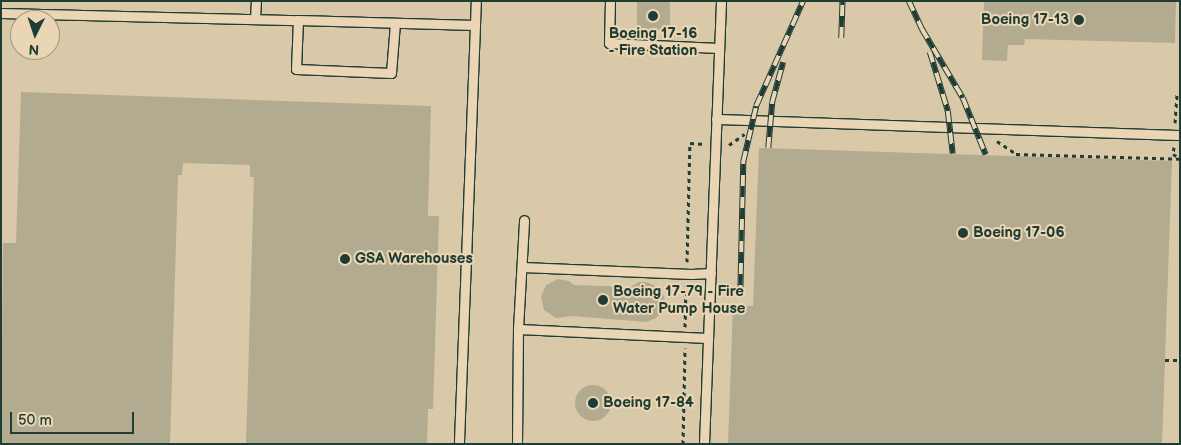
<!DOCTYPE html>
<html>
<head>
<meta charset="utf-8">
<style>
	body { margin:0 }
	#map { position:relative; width:1181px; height:445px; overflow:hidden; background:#ead6b4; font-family:"Balsamiq Sans",sans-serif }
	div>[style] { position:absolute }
	.built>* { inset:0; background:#d9c9a9 }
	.building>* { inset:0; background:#b2ab90; transform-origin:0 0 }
	.round { border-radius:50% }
	.path>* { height:3px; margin-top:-1.5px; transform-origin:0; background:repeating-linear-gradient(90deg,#1f3d34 0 4px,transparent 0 8px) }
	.roads { filter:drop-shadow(1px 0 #1f3d34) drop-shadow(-1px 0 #1f3d34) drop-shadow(0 1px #1f3d34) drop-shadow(0 -1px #1f3d34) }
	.lane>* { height:9px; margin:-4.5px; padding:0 4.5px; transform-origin:4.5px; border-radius:4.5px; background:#ead6b4 }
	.rail>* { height:5.5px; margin-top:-2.75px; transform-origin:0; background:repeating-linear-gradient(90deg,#ead6b4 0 11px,#1f3d34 0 22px); box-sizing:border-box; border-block:1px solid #1f3d34 }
	.dots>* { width:14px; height:14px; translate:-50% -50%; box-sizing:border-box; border:2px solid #ead6b4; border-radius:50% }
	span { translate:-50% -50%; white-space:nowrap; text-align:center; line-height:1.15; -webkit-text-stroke:4px #ead6b4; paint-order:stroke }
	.poi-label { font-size:15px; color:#1f3d34; font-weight:700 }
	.right { translate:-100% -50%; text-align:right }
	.left { translate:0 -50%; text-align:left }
	.frame { position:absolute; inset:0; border:2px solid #1f3d34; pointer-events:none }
	.north { position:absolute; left:10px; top:10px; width:50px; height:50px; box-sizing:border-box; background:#ead6b4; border:1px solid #999981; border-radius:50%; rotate:184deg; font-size:14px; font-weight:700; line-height:20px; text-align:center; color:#1f3d34 }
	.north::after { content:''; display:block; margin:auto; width:18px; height:22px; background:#1f3d34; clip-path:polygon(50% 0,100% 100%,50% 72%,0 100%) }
	.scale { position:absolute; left:10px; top:412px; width:124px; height:22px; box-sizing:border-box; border:2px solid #1f3d34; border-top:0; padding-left:6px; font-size:15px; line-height:18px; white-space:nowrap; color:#1f3d34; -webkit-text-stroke:4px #ead6b4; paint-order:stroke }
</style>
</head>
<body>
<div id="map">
	<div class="built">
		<i style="clip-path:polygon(evenodd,1px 1px,1180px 1px,1180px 444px,1px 444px,1px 1px,20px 20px,50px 20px,50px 50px,20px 50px,20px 20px)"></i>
	</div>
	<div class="building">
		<i style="left:637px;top:1px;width:33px;height:29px"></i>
		<i style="clip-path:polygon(984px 1px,1176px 1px,1175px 43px,1025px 39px,1024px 45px,1008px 45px,1007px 61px,982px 60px)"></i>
		<i style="clip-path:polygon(21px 92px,431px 106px,428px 216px,439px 216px,433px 409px,428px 409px,427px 444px,246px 444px,254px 177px,250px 177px,250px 165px,183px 163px,182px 175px,178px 175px,170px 444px,1px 444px,3px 243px,16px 243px)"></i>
		<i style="clip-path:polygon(759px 148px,1172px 161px,1162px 444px,728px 444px,733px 305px,753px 306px)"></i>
		<i style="clip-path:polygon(558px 279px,569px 281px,574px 285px,630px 287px,639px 282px,646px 282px,658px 287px,664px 296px,665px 303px,663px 310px,656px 318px,646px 322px,573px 316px,556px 318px,544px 310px,541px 297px,546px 285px)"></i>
		<i class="round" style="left:575px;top:385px;width:36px;height:36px"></i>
	</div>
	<div class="path">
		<i style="left:1175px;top:123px;width:31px;rotate:-86deg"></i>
		<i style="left:997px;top:141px;width:23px;rotate:34deg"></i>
		<i style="left:1016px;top:154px;width:164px;rotate:1.7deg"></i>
		<i style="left:729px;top:145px;width:19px;rotate:-35deg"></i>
		<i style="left:1174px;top:147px;width:7px;rotate:98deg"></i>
		<i style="left:1173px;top:154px;width:8px;rotate:30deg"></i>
		<i style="left:687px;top:262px;width:119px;rotate:-88.6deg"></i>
		<i style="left:690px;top:143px;width:15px;rotate:4deg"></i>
		<i style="left:685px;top:327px;width:42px;rotate:-88.6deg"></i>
		<i style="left:1165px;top:360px;width:15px"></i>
		<i style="left:683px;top:444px;width:96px;rotate:-88.8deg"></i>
	</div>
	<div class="roads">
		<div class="lane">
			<i style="left:610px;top:1px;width:42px;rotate:91.4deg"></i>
			<i style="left:609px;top:43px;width:110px;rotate:2.6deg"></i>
			<i style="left:1px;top:13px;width:297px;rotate:1.4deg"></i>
			<i style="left:255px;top:19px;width:18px;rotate:-87deg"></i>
			<i style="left:395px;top:23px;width:50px;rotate:94.6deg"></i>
			<i style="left:391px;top:73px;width:95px;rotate:-177.6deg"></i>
			<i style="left:296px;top:69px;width:49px;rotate:-87.7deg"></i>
			<i style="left:298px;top:20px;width:177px;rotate:1.6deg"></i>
			<i style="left:475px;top:25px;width:419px;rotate:92.2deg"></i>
			<i style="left:475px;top:25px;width:24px;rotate:-88deg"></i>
			<i style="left:716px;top:119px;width:464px;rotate:2deg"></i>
			<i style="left:522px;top:267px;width:169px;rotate:2.4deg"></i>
			<i style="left:691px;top:274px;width:20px;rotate:-3deg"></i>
			<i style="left:518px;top:329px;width:109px;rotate:-86.8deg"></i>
			<i style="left:517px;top:444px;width:115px;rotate:-89.5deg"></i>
			<i style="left:518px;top:329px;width:190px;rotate:2.7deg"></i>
			<i style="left:704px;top:444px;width:443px;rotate:-87.8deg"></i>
		</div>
	</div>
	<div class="rail">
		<i style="left:909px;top:1px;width:31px;rotate:65deg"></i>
		<i style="left:922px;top:29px;width:80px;rotate:59.3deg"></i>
		<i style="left:963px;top:98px;width:61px;rotate:68deg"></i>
		<i style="left:841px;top:38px;width:37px;rotate:-88deg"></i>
		<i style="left:930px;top:52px;width:62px;rotate:73deg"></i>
		<i style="left:948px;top:111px;width:43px;rotate:83.4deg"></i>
		<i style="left:768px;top:148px;width:46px;rotate:-85deg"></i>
		<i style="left:772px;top:102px;width:41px;rotate:-74.6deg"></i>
		<i style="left:740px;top:296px;width:134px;rotate:-88.7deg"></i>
		<i style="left:743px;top:162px;width:57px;rotate:-76.9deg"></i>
		<i style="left:756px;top:106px;width:115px;rotate:-65.9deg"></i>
	</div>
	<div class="dots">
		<i style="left:653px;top:16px;background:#1f3d34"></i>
		<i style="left:1079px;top:20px;background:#1f3d34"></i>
		<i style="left:963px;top:233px;background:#1f3d34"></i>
		<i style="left:345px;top:259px;background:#1f3d34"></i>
		<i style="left:603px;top:300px;background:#1f3d34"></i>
		<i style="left:593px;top:403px;background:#1f3d34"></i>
	</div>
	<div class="poi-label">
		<span class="right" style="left:1069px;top:20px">Boeing 17-13</span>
		<span style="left:653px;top:42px">Boeing 17-16<br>- Fire Station</span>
		<span class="left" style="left:973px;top:233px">Boeing 17-06</span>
		<span class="left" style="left:355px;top:259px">GSA Warehouses</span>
		<span class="left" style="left:613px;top:300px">Boeing 17-79 - Fire<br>Water Pump House</span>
		<span class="left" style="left:603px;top:403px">Boeing 17-84</span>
	</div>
	<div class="frame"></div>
	<div class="north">N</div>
	<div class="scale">50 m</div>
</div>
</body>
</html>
